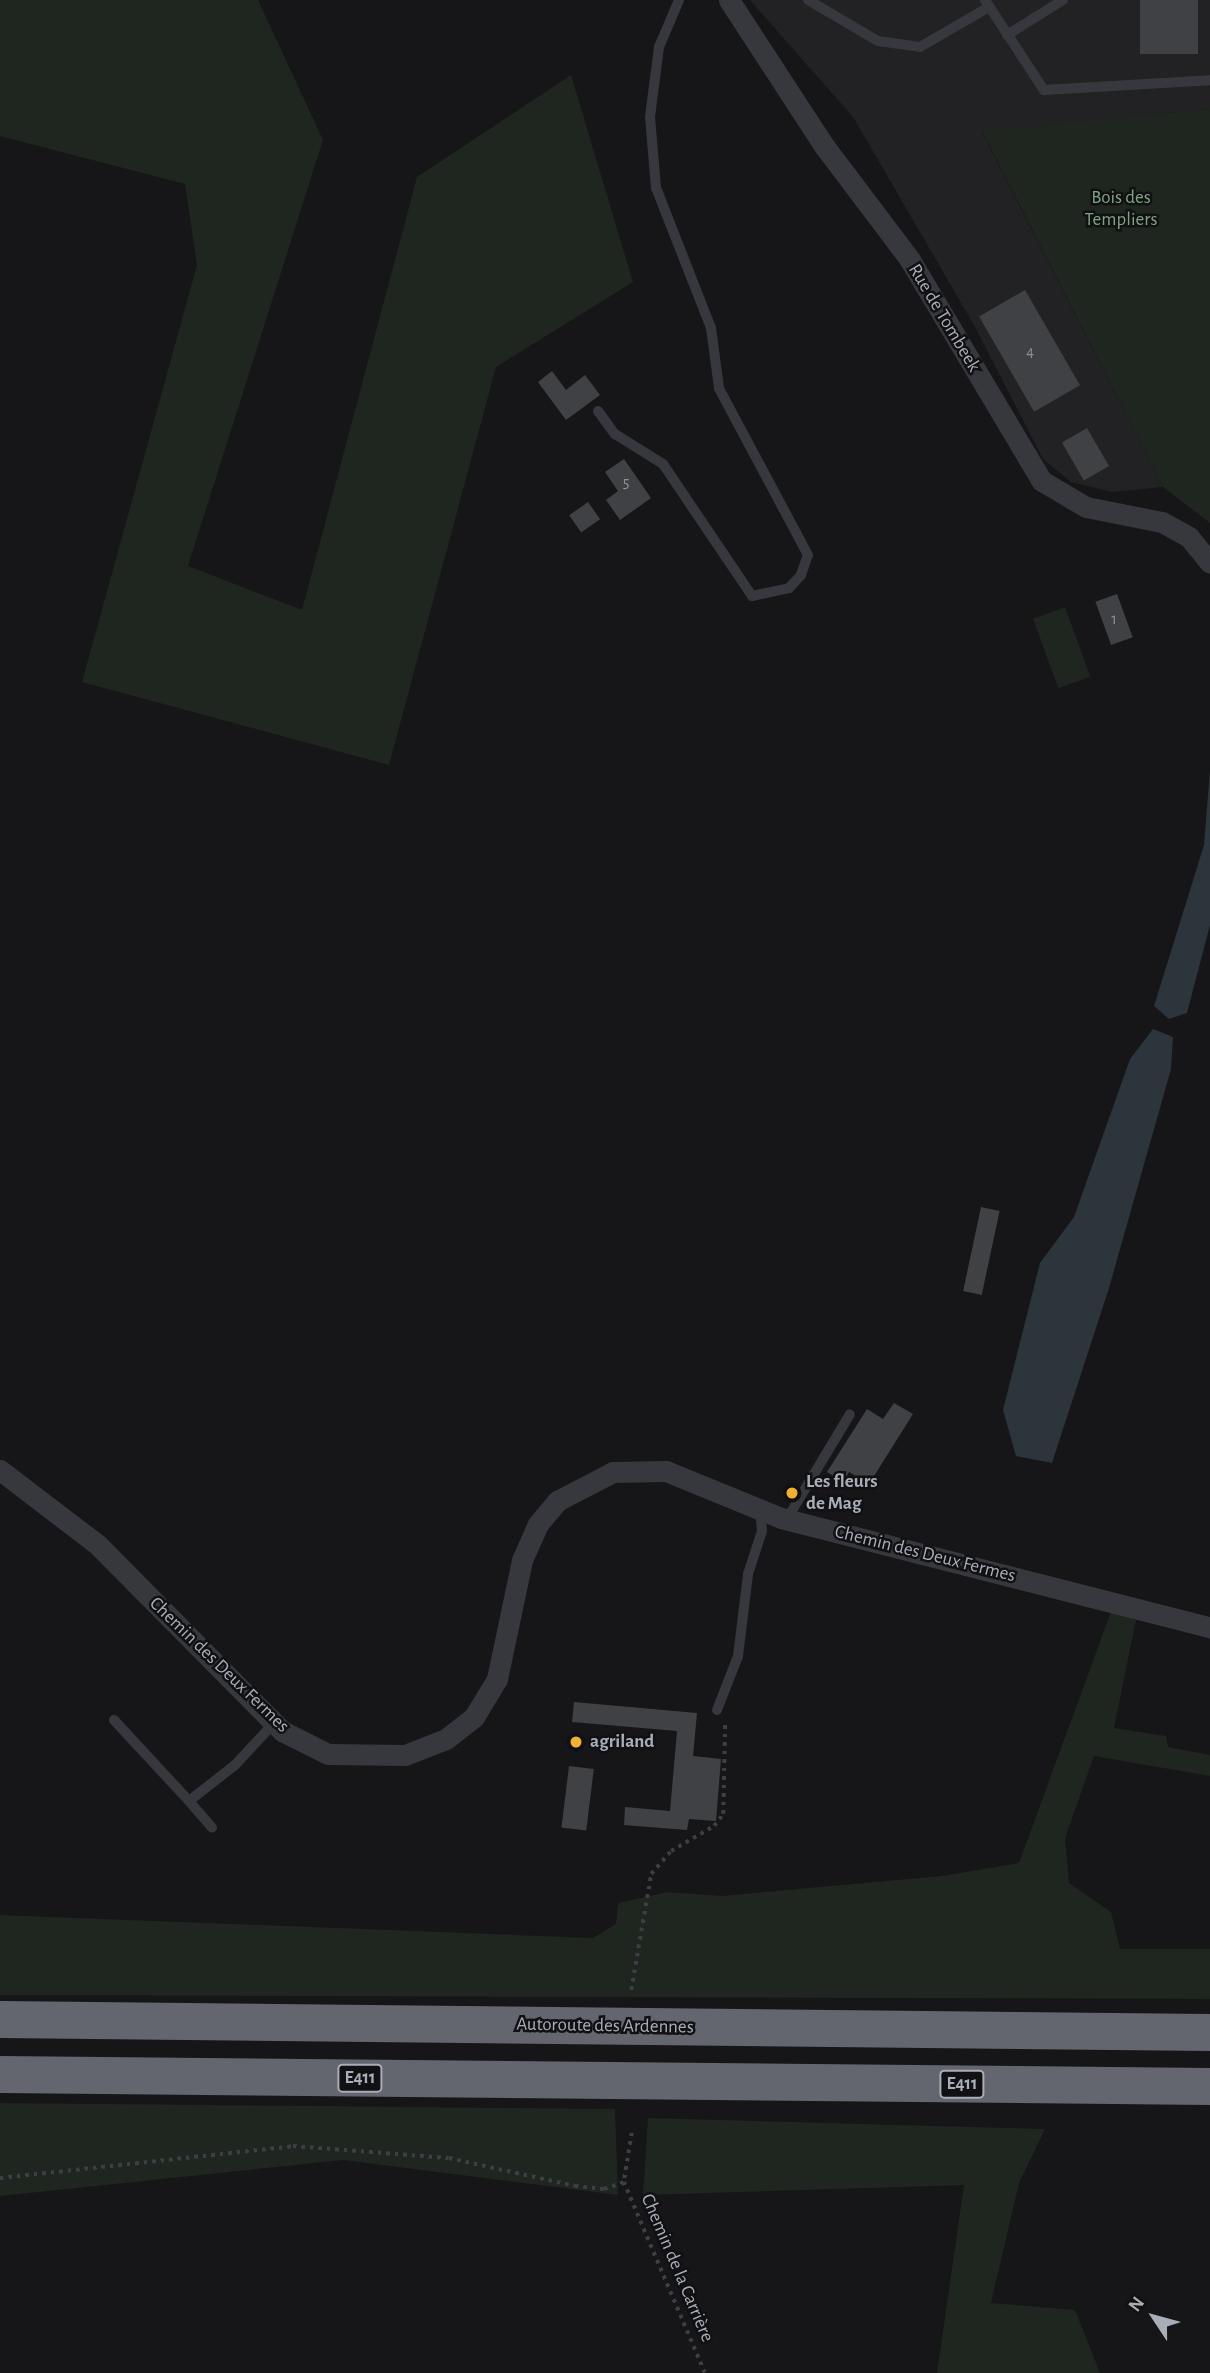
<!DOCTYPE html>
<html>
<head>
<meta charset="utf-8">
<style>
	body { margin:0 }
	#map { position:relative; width:1210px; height:2373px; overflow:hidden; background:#161618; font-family:"Alegreya Sans",sans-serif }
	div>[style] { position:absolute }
	.built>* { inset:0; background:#222225 }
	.green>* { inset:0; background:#1e261f; transform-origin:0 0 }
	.water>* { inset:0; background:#2c353c }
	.building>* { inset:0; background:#404145; transform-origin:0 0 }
	.path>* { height:3.5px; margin-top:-1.75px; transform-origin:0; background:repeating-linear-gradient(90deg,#3d3f44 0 3.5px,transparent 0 8.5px) }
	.lane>* { height:10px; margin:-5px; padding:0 5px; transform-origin:5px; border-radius:5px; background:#37383d }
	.street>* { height:21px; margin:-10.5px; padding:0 10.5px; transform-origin:10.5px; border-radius:10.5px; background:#37383d }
	.highway>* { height:37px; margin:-18.5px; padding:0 18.5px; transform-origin:18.5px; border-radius:18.5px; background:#63666e }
	.dots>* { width:19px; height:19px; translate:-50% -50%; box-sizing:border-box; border:4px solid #111113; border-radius:50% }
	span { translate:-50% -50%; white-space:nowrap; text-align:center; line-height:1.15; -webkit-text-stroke:5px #111113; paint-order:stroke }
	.number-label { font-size:16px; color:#8e929b }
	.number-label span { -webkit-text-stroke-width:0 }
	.shield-label span { padding:2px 5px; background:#111113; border:2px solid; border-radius:5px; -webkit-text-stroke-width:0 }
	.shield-label { font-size:18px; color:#a8adb8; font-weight:700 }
	.park-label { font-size:19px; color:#7fa381 }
	.street-label { font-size:19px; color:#a8adb8 }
	.poi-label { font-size:19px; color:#a8adb8; font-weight:700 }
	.left { translate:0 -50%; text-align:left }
	.north { position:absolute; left:1119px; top:2282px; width:70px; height:70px; -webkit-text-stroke:5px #111113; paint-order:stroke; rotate:306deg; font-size:19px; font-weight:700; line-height:28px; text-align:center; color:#a8adb8 }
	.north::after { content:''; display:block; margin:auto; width:24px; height:32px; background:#a8adb8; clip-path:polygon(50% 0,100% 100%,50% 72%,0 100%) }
</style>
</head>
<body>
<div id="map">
	<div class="built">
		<i style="clip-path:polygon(750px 0,1210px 0,1210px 109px,982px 132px,1163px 487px,1112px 492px,1071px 482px,1043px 459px,974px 325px,853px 117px)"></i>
	</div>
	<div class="green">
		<i style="clip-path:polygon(0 0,258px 0,323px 140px,188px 566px,302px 610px,417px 177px,571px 75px,633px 282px,496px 367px,389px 765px,82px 682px,197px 265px,185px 184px,0 136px)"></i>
		<i style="clip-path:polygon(1210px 109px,1210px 523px,1163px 487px,982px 131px)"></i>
		<i style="left:1065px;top:607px;width:74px;height:34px;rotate:70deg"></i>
		<i style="clip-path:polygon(1112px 1609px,1136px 1620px,1114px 1728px,1166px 1736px,1168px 1747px,1210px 1755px,1210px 1776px,1094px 1756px,1065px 1838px,1069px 1883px,1111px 1912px,1120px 1949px,1210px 1949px,1210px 1999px,0 1995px,0 1915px,593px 1938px,616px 1924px,618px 1903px,668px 1892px,722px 1896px,942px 1876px,1019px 1863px)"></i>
		<i style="clip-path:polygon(0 2103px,615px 2109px,618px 2195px,343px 2160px,0 2196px)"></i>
		<i style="clip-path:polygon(648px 2118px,1045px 2129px,1019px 2183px,991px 2303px,1075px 2310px,1100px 2373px,937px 2373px,964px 2185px,643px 2195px)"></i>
	</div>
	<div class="water">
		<i style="clip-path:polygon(1210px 770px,1210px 925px,1187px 1013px,1169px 1019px,1154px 1006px,1204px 845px)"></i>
		<i style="clip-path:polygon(1153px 1029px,1173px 1037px,1171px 1069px,1109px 1288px,1052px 1463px,1016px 1456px,1003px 1410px,1040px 1263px,1074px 1217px,1130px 1059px)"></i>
	</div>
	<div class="building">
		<i style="left:1140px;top:0;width:58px;height:54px"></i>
		<i style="left:1025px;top:290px;width:110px;height:53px;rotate:60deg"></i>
		<i style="clip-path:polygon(552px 371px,566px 390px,585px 375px,600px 395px,566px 420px,538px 382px)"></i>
		<i style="left:1087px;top:428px;width:44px;height:29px;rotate:60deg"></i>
		<i style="clip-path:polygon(624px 459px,651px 498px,620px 520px,606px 500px,618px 491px,605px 472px)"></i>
		<i style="left:588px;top:502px;width:21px;height:23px;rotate:55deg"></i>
		<i style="left:1117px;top:594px;width:46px;height:23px;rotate:70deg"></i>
		<i style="left:981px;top:1207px;width:19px;height:86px;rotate:12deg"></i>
		<i style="clip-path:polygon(894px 1403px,913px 1414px,869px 1484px,849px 1472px,843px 1482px,827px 1472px,867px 1409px,883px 1419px)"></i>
		<i style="clip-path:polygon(574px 1702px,697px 1713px,693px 1756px,721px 1759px,716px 1821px,689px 1819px,687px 1830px,624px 1825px,625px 1807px,670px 1811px,677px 1731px,572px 1722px)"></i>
		<i style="left:569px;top:1766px;width:25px;height:62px;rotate:7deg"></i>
	</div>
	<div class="path">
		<i style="left:631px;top:1990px;width:118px;rotate:-80.2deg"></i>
		<i style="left:651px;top:1874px;width:30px;rotate:-49deg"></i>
		<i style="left:671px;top:1851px;width:50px;rotate:-30.2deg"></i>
		<i style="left:714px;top:1826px;width:15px;rotate:-53deg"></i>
		<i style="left:723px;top:1814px;width:92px;rotate:-88.8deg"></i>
		<i style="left:632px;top:2133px;width:50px;rotate:99.3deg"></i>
		<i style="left:624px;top:2182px;width:207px;rotate:67deg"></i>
		<i style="left:0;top:2178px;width:295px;rotate:-6.2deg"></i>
		<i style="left:293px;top:2146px;width:156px;rotate:4.4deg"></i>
		<i style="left:449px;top:2158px;width:129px;rotate:12.5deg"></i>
		<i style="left:575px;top:2186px;width:29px;rotate:6deg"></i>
		<i style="left:604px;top:2189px;width:21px;rotate:-19deg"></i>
	</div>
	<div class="lane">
		<i style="left:808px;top:0;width:81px;rotate:30.4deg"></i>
		<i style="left:878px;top:41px;width:42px;rotate:8.1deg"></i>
		<i style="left:920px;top:47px;width:80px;rotate:-30.1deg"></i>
		<i style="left:985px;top:0;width:108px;rotate:56.8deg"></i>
		<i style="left:1044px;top:90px;width:166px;rotate:-3.4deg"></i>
		<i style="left:1007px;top:35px;width:66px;rotate:-32deg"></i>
		<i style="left:598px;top:411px;width:29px;rotate:54deg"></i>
		<i style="left:615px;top:434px;width:57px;rotate:32deg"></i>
		<i style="left:663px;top:464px;width:159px;rotate:56deg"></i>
		<i style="left:752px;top:596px;width:38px;rotate:-12deg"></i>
		<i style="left:789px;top:588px;width:18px;rotate:-47deg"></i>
		<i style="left:801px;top:575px;width:21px;rotate:-71deg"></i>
		<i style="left:808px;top:555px;width:189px;rotate:-118.1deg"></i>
		<i style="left:719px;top:388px;width:61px;rotate:-97.6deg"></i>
		<i style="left:711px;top:328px;width:150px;rotate:-111.4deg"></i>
		<i style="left:656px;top:188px;width:71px;rotate:-94.8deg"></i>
		<i style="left:650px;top:117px;width:71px;rotate:-82.7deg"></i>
		<i style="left:659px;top:47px;width:51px;rotate:-66.9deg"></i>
		<i style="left:787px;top:1519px;width:122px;rotate:-59deg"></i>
		<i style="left:717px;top:1710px;width:58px;rotate:-68.7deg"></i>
		<i style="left:738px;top:1656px;width:83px;rotate:-83deg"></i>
		<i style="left:748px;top:1574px;width:45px;rotate:-72deg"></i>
		<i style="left:762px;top:1531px;width:22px;rotate:-95deg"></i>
		<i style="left:114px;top:1720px;width:110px;rotate:47.2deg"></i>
		<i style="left:189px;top:1801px;width:58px;rotate:-38deg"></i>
		<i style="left:235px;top:1765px;width:57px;rotate:-47.1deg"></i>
		<i style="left:189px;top:1801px;width:35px;rotate:49deg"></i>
	</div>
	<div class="street">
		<i style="left:729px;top:0;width:176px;rotate:56.9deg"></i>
		<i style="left:825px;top:147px;width:141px;rotate:53deg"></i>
		<i style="left:910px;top:260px;width:257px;rotate:59.2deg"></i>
		<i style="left:1042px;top:481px;width:51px;rotate:30.6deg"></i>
		<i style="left:1086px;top:507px;width:77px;rotate:11.2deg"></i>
		<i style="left:1162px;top:522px;width:31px;rotate:29deg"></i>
		<i style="left:1189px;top:537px;width:33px;rotate:51deg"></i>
		<i style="left:0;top:1470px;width:123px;rotate:37.4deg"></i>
		<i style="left:98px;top:1545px;width:262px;rotate:45.3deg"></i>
		<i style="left:282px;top:1731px;width:51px;rotate:26.6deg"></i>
		<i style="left:328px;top:1754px;width:77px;rotate:0.7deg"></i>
		<i style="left:405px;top:1755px;width:44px;rotate:-21.3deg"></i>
		<i style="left:446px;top:1739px;width:36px;rotate:-38deg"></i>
		<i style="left:474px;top:1717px;width:44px;rotate:-58.8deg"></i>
		<i style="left:497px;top:1679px;width:122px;rotate:-78.1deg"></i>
		<i style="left:522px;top:1560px;width:39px;rotate:-66deg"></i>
		<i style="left:538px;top:1524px;width:30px;rotate:-50deg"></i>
		<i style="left:557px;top:1501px;width:63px;rotate:-27.4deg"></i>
		<i style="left:613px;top:1472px;width:53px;rotate:-1.1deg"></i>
		<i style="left:666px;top:1471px;width:124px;rotate:22.2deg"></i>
		<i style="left:781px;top:1518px;width:443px;rotate:14.3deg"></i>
	</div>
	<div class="highway">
		<i style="left:0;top:2019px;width:1210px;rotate:0.62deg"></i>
		<i style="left:0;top:2074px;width:1210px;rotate:0.57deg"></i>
	</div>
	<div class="dots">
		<i style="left:792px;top:1493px;background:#f2b134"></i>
		<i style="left:576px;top:1742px;background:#f2b134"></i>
	</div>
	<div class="number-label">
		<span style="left:1030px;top:351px">4</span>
		<span style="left:626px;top:482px">5</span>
		<span style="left:1114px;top:619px">1</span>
	</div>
	<div class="shield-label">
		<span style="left:360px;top:2078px">E411</span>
		<span style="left:962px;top:2084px">E411</span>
	</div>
	<div class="park-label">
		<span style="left:1121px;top:209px">Bois des<br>Templiers</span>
	</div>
	<div class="street-label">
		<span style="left:944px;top:318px;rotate:59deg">Rue de Tombeek</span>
		<span style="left:925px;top:1554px;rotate:14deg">Chemin des Deux Fermes</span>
		<span style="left:219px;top:1665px;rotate:44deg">Chemin des Deux Fermes</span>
		<span style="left:605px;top:2026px;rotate:1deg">Autoroute des Ardennes</span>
		<span style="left:677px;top:2268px;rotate:67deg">Chemin de la Carrière</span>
	</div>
	<div class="poi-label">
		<span class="left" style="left:806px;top:1493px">Les fleurs<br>de Mag</span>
		<span class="left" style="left:590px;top:1742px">agriland</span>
	</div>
	<div class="north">N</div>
</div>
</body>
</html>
